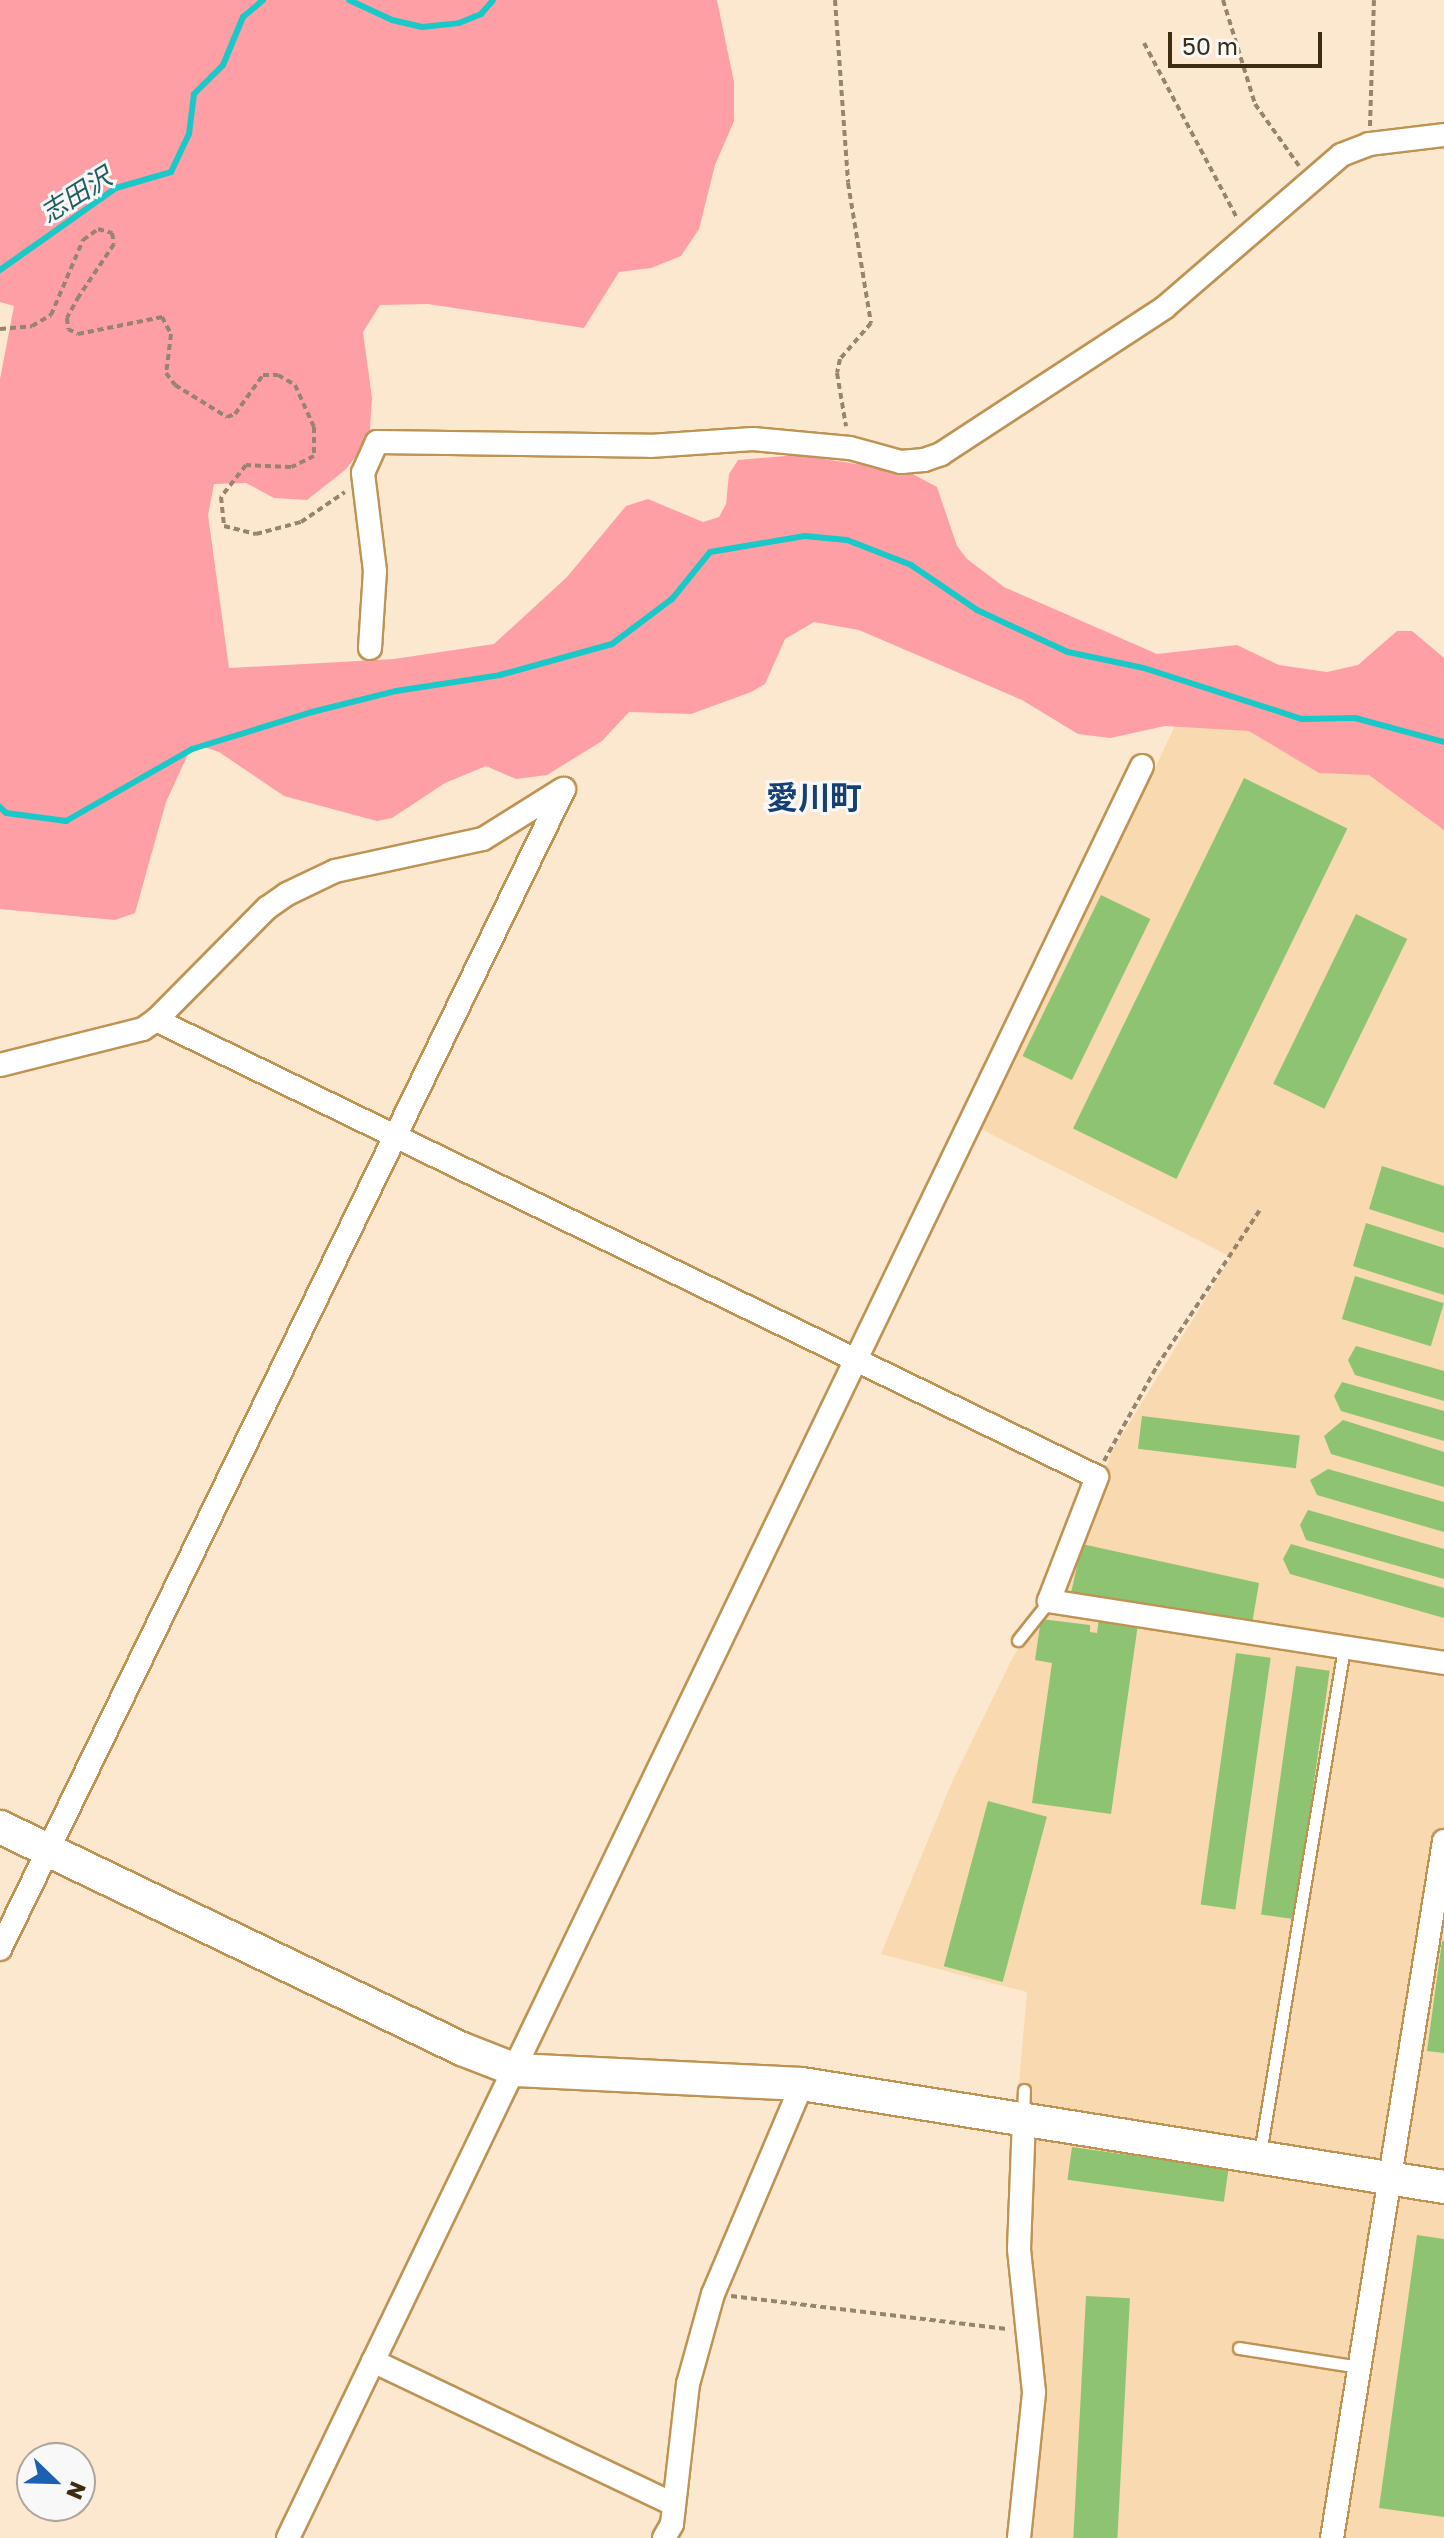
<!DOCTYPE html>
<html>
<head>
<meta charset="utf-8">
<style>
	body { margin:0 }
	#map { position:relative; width:1444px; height:2538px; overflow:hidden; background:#fbe8cf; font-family:"Golos Text","Noto Sans JP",sans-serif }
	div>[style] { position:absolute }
	.built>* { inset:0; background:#f8d9b0 }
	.green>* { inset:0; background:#fe9fa6 }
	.stream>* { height:6px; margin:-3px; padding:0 3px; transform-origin:3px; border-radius:3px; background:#1ac8c8 }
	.building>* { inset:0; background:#8ec471; transform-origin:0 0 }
	.path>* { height:4px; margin-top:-2px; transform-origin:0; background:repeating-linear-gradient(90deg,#97846b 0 6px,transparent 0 10px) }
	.roads { filter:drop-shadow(2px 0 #be9354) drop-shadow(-2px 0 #be9354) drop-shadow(0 2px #be9354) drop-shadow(0 -2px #be9354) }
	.lane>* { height:11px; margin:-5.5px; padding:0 5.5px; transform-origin:5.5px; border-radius:5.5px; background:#fff }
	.street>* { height:22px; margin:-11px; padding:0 11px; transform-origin:11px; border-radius:11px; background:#fff }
	.secondary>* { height:32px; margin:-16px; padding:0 16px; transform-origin:16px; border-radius:16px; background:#fff }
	span { translate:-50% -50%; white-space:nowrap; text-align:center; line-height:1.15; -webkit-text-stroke:6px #f8f8f8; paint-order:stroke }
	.water-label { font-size:26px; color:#215f5f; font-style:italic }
	.district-label { font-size:32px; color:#154073; font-weight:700 }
	.north { position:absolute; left:16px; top:2442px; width:80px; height:80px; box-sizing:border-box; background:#f8f8f8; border:2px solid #aea69c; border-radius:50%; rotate:113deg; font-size:22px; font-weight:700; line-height:32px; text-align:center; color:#3e2c12 }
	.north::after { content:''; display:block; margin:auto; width:28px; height:36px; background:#1c61b1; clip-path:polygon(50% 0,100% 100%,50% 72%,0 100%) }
	.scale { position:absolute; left:1168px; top:32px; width:154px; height:36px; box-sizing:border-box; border:4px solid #3e2c12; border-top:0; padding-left:10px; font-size:24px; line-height:28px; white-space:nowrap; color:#3e2c12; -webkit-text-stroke:6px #f8f8f8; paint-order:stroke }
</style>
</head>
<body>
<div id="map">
	<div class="built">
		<i style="clip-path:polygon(1225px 714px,1444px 766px,1444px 2538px,1025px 2538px,1040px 2389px,1017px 2107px,1027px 1992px,881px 1954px,952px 1782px,1012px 1659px,1078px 1551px,1111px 1453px,1231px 1257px,981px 1129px,1177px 722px)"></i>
	</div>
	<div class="green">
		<i style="clip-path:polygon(0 0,717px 0,734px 82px,734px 121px,715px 165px,699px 229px,681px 256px,651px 268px,619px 272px,584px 328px,428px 304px,380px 305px,363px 332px,372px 398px,370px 429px,366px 444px,345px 470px,307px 500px,274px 498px,246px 483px,214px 484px,208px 515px,229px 668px,394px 659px,494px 644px,567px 577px,626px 506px,648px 499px,703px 522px,719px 517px,726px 504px,729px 474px,738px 460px,798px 455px,909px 472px,937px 487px,957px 546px,967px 559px,1004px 587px,1157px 654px,1237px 645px,1279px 665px,1327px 672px,1358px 665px,1397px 631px,1412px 631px,1444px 658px,1444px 830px,1369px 775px,1319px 773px,1249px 731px,1165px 726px,1110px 738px,1078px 734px,1022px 700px,859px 630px,814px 622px,785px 639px,765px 684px,751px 692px,691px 714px,629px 712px,602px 741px,547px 775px,516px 779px,486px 766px,445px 783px,392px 818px,377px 821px,284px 796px,219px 752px,204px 747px,189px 752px,166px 802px,135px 913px,115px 920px,0 909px,0 379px,14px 306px,0 302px)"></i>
	</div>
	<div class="stream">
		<i style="left:349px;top:0;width:47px;rotate:24.9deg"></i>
		<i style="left:392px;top:20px;width:31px;rotate:13deg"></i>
		<i style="left:422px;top:27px;width:37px;rotate:-6deg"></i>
		<i style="left:459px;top:23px;width:24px;rotate:-22deg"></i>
		<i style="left:481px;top:14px;width:18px;rotate:-49deg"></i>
		<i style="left:0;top:270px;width:142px;rotate:-35.3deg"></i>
		<i style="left:116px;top:188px;width:57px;rotate:-16.2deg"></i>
		<i style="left:171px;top:172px;width:42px;rotate:-64.7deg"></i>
		<i style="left:189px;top:134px;width:40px;rotate:-82.9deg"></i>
		<i style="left:194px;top:94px;width:41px;rotate:-45deg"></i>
		<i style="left:223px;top:65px;width:52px;rotate:-67.4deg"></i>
		<i style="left:243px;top:17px;width:26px;rotate:-40deg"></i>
		<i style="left:0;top:807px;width:8px;rotate:45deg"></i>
		<i style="left:6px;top:813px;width:61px;rotate:7.6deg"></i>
		<i style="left:66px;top:821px;width:145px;rotate:-29.7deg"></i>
		<i style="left:192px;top:749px;width:126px;rotate:-17.1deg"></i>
		<i style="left:312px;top:712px;width:87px;rotate:-14deg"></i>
		<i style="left:396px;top:691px;width:105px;rotate:-8.7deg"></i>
		<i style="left:500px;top:675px;width:116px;rotate:-15.5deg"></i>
		<i style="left:612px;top:644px;width:75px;rotate:-36.9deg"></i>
		<i style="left:672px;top:599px;width:60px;rotate:-51deg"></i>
		<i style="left:710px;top:552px;width:96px;rotate:-9.6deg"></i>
		<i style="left:805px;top:536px;width:42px;rotate:5.4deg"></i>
		<i style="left:847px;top:540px;width:69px;rotate:21.3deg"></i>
		<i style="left:911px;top:565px;width:80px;rotate:34.3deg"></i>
		<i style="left:977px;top:610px;width:100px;rotate:24.8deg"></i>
		<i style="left:1068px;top:652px;width:78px;rotate:11.9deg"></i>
		<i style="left:1144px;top:668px;width:166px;rotate:17.9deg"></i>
		<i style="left:1302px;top:719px;width:53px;rotate:-1.1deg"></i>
		<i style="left:1355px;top:718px;width:92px;rotate:15.1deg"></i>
	</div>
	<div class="building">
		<i style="left:1244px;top:778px;width:115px;height:390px;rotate:26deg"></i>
		<i style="left:1101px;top:895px;width:55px;height:179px;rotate:26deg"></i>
		<i style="left:1356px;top:914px;width:57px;height:189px;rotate:26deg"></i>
		<i style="clip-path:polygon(1382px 1166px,1444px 1186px,1444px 1233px,1369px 1209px)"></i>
		<i style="clip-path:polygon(1366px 1223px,1444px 1248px,1444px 1295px,1353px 1266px)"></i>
		<i style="left:1355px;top:1276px;width:93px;height:45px;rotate:17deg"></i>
		<i style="clip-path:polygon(1356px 1346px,1444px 1371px,1444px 1401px,1355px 1375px,1348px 1360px)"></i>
		<i style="clip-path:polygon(1342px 1382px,1444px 1411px,1444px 1441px,1341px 1411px,1334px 1396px)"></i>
		<i style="left:1142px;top:1416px;width:159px;height:33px;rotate:7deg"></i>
		<i style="clip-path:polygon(1343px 1420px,1444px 1452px,1444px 1487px,1331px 1454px,1324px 1436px)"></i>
		<i style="clip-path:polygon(1328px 1469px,1444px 1502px,1444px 1532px,1317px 1495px,1310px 1480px)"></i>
		<i style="clip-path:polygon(1308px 1510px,1444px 1549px,1444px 1579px,1306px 1540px,1300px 1525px)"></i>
		<i style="clip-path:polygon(1082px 1544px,1259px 1583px,1252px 1624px,1071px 1593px)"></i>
		<i style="clip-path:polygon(1291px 1544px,1444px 1588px,1444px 1618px,1290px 1574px,1283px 1559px)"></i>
		<i style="clip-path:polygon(1099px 1618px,1138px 1624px,1111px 1814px,1032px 1803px,1052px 1663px,1035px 1660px,1041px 1619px,1090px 1625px,1090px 1632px,1097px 1633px)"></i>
		<i style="left:1236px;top:1653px;width:35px;height:254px;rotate:8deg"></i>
		<i style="left:1296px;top:1666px;width:34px;height:251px;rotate:8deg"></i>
		<i style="left:988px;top:1801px;width:61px;height:171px;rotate:15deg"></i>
		<i style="clip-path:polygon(1442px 1941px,1444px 1941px,1444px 2053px,1427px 2051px)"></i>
		<i style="left:1072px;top:2147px;width:158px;height:33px;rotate:8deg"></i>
		<i style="clip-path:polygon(1417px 2235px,1444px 2239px,1444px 2517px,1379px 2508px)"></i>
		<i style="left:1086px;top:2296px;width:44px;height:242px;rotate:3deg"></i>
	</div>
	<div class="path">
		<i style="left:835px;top:0;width:183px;rotate:85.9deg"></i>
		<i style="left:848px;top:183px;width:142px;rotate:80.7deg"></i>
		<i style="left:871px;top:323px;width:48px;rotate:130.7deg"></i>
		<i style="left:840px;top:359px;width:14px;rotate:102deg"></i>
		<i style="left:837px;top:373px;width:54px;rotate:80.4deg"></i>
		<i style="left:1223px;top:0;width:109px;rotate:72.9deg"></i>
		<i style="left:1255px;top:104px;width:76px;rotate:54.6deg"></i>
		<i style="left:1144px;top:43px;width:198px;rotate:62deg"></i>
		<i style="left:1370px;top:126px;width:126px;rotate:-88.2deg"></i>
		<i style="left:0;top:329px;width:32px;rotate:-5deg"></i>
		<i style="left:32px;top:326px;width:22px;rotate:-30deg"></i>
		<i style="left:51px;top:315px;width:82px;rotate:-66.9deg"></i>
		<i style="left:83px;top:240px;width:19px;rotate:-36deg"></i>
		<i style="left:98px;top:229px;width:15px;rotate:16deg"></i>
		<i style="left:112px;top:233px;width:11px;rotate:80deg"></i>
		<i style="left:114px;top:244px;width:63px;rotate:123.9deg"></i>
		<i style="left:79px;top:296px;width:25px;rotate:119deg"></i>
		<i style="left:67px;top:318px;width:11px;rotate:85deg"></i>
		<i style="left:68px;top:329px;width:11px;rotate:27deg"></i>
		<i style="left:78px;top:334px;width:86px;rotate:-11.4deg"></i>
		<i style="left:162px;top:317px;width:19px;rotate:62deg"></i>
		<i style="left:171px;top:334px;width:39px;rotate:97deg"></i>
		<i style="left:166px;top:373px;width:15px;rotate:53deg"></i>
		<i style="left:175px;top:385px;width:61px;rotate:31.6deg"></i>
		<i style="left:227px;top:417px;width:9px;rotate:-21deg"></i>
		<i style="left:235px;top:414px;width:48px;rotate:-54.3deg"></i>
		<i style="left:263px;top:375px;width:15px"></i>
		<i style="left:278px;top:375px;width:20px;rotate:30deg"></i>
		<i style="left:295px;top:385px;width:46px;rotate:65.7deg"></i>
		<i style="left:314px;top:427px;width:29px;rotate:90deg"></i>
		<i style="left:314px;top:456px;width:25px;rotate:154deg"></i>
		<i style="left:291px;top:467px;width:45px;rotate:-177.5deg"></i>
		<i style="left:246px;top:465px;width:41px;rotate:128deg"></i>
		<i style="left:221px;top:497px;width:29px;rotate:84deg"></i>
		<i style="left:224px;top:526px;width:33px;rotate:14deg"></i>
		<i style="left:256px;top:534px;width:47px;rotate:-14.9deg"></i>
		<i style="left:301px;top:522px;width:53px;rotate:-34.3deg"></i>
		<i style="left:1104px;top:1461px;width:109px;rotate:-60.8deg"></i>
		<i style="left:1157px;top:1366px;width:189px;rotate:-56.6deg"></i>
		<i style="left:731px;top:2296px;width:280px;rotate:6.8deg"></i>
	</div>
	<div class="roads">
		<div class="lane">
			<i style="left:1018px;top:1640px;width:50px;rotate:-51.5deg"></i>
			<i style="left:1023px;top:2117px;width:27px;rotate:-88deg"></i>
			<i style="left:1260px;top:2153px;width:512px;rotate:-80.56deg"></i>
			<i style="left:1239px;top:2348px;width:121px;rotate:9deg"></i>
		</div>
		<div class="street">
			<i style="left:370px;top:648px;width:77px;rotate:-86.3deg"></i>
			<i style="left:375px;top:571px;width:99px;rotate:-97deg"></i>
			<i style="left:363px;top:473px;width:34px;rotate:-66deg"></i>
			<i style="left:377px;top:442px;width:273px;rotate:0.8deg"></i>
			<i style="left:650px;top:446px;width:103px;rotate:-3.9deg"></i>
			<i style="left:753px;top:439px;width:97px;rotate:5.3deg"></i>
			<i style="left:850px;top:448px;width:53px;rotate:15.4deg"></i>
			<i style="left:901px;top:462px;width:23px;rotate:-5deg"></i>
			<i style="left:924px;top:460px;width:18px;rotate:-19deg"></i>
			<i style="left:941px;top:454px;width:267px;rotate:-33.2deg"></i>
			<i style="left:1164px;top:308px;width:234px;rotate:-40.8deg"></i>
			<i style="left:1341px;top:155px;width:30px;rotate:-21deg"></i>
			<i style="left:1369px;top:144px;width:76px;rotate:-6.8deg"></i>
			<i style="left:156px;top:1020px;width:158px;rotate:-45.3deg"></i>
			<i style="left:267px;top:908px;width:24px;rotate:-35deg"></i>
			<i style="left:287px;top:894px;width:53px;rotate:-25.6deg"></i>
			<i style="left:335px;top:871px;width:151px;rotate:-12.2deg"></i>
			<i style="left:483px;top:839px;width:94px;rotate:-32deg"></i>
			<i style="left:0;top:1065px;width:147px;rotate:-14.1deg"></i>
			<i style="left:143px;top:1029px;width:16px;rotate:-35deg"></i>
			<i style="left:156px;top:1020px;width:1046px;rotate:25.9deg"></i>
			<i style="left:1097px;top:1477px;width:133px;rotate:111.2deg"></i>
			<i style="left:1049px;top:1601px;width:400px;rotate:8.9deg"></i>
			<i style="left:0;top:1949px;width:1290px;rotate:-64.07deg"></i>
			<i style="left:373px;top:2361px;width:332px;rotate:25.5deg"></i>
			<i style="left:288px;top:2538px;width:1967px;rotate:-64.27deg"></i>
			<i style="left:664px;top:2538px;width:16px;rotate:-60deg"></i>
			<i style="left:672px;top:2524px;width:141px;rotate:-83.5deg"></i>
			<i style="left:688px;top:2384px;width:93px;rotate:-74.5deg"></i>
			<i style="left:713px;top:2294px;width:228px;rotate:-67deg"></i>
			<i style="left:1019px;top:2538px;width:147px;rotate:-84.1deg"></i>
			<i style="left:1034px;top:2392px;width:144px;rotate:-96deg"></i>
			<i style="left:1019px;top:2249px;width:130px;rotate:-87.8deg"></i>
			<i style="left:1332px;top:2538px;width:706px;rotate:-80.87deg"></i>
		</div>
		<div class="secondary">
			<i style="left:0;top:1827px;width:513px;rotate:25.67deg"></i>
			<i style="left:462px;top:2049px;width:58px;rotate:21.3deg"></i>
			<i style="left:516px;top:2070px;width:286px;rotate:2.8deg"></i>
			<i style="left:802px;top:2084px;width:650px;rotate:9.11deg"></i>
		</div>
	</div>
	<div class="water-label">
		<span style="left:76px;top:195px;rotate:-32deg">志田沢</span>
	</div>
	<div class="district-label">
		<span style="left:814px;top:797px">愛川町</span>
	</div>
	<div class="north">N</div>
	<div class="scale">50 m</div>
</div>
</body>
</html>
